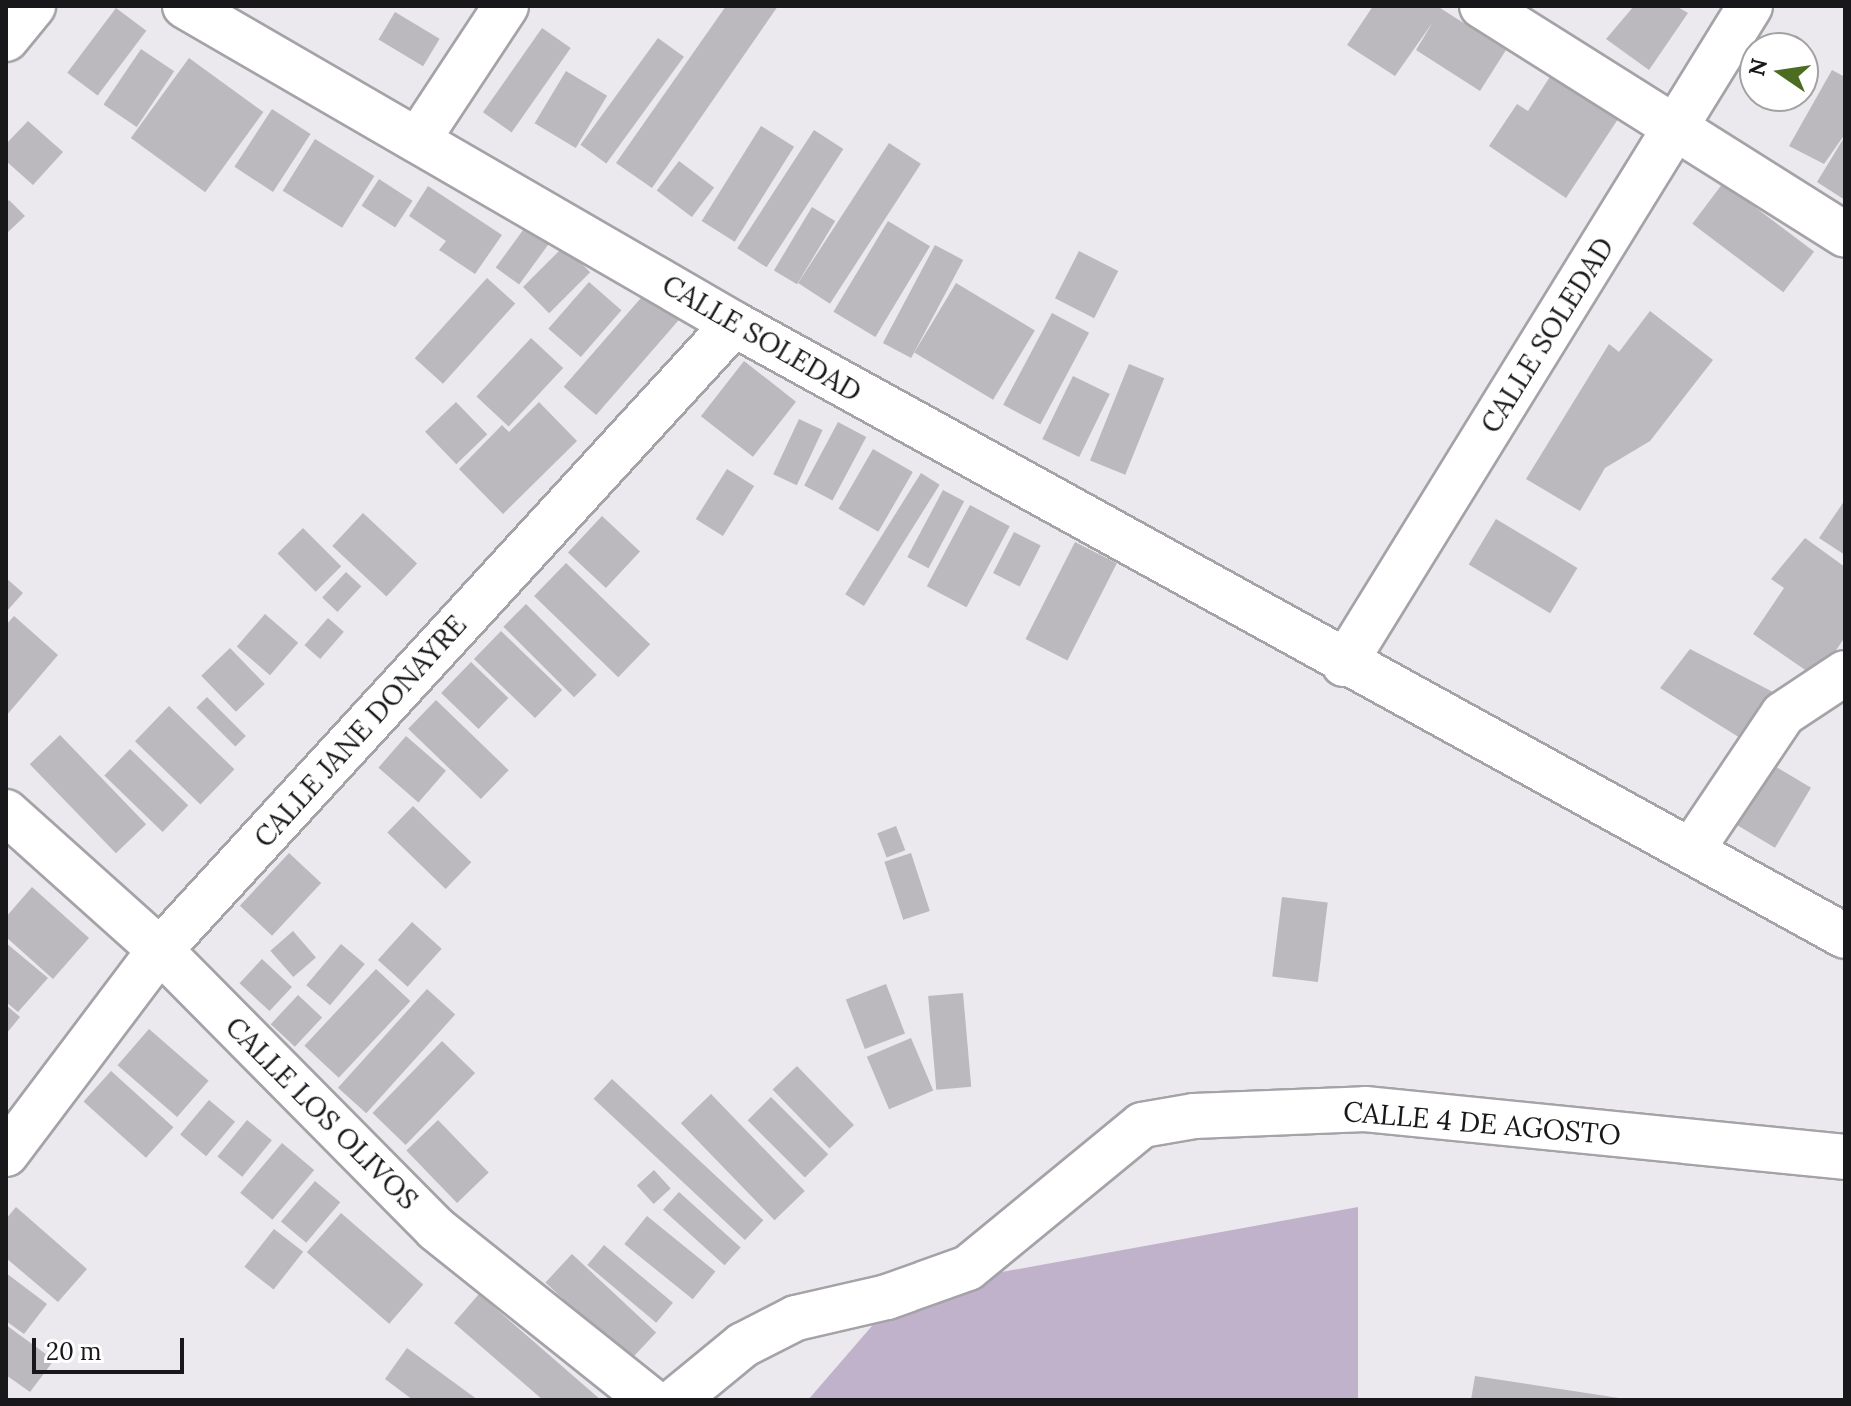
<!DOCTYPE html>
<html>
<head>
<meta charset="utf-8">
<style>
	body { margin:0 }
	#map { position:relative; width:1851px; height:1406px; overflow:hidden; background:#ebe8ee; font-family:Lora,serif }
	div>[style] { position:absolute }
	.green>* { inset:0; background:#c0b2cb }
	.building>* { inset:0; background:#bbb8be; transform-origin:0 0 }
	.roads { filter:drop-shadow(2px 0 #a5a2a8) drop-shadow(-2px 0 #a5a2a8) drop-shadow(0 2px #a5a2a8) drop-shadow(0 -2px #a5a2a8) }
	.minor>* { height:44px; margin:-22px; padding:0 22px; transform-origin:22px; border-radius:22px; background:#fff }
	span { translate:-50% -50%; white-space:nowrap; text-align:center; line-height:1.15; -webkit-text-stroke:7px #fff; paint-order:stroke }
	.street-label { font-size:28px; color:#181719 }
	.frame { position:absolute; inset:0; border:8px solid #181719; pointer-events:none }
	.north { position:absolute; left:1739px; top:32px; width:80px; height:80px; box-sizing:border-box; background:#fff; border:2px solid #a3a2a3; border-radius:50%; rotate:283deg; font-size:22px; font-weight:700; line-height:32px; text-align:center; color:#181719 }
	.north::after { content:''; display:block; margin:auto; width:28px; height:36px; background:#4c6c22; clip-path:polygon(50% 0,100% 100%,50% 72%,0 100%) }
	.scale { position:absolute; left:32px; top:1338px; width:152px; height:36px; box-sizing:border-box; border:4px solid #181719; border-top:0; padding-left:10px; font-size:24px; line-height:28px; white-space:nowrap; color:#181719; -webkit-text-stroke:6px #fff; paint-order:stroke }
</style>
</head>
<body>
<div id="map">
	<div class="green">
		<i style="clip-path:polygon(1358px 1207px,1358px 1400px,808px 1400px,903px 1290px)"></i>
	</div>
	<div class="building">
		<i style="clip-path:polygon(726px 6px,778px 6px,652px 188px,616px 163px)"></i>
		<i style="clip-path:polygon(1373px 6px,1437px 6px,1506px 50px,1480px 91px,1416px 50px,1433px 22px,1395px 76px,1347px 45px)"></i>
		<i style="clip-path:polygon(1634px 6px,1676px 6px,1688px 13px,1649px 70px,1606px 39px)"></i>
		<i style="left:116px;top:8px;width:38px;height:81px;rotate:37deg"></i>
		<i style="left:395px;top:12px;width:52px;height:32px;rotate:31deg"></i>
		<i style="left:542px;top:28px;width:35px;height:103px;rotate:35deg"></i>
		<i style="left:658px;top:38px;width:32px;height:132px;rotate:36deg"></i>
		<i style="left:141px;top:49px;width:40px;height:67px;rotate:34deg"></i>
		<i style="left:189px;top:58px;width:92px;height:99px;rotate:36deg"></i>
		<i style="clip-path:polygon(1832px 70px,1845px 77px,1845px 134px,1824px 164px,1789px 146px)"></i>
		<i style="left:566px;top:71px;width:48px;height:61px;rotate:31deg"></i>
		<i style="clip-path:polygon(1553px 72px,1620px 116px,1566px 198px,1489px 146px,1517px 104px,1528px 111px)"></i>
		<i style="left:272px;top:109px;width:46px;height:69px;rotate:33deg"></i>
		<i style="clip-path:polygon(28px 121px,63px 152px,33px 185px,6px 161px,6px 144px)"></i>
		<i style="left:761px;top:126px;width:39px;height:112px;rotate:32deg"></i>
		<i style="left:814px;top:130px;width:35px;height:141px;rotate:33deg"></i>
		<i style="clip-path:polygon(1845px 136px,1845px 200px,1817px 182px)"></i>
		<i style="left:315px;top:139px;width:70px;height:61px;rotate:32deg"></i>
		<i style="left:889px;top:143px;width:38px;height:167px;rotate:33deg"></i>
		<i style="left:679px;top:161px;width:44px;height:37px;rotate:37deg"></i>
		<i style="left:379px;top:179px;width:40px;height:32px;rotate:33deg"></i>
		<i style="left:1723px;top:183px;width:114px;height:51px;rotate:37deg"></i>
		<i style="clip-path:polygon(428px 186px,502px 235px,475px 274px,439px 250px,446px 241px,409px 216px)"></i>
		<i style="clip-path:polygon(9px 200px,25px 216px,6px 234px,6px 203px)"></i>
		<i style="left:812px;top:207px;width:27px;height:74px;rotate:31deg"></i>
		<i style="left:531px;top:219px;width:29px;height:60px;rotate:36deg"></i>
		<i style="left:888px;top:221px;width:49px;height:106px;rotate:31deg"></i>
		<i style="left:935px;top:245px;width:32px;height:111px;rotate:28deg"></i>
		<i style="left:564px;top:246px;width:37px;height:58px;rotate:45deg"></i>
		<i style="left:1079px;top:251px;width:44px;height:53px;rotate:27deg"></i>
		<i style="left:487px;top:278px;width:38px;height:108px;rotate:42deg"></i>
		<i style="left:589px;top:282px;width:43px;height:62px;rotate:41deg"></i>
		<i style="left:956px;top:283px;width:92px;height:81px;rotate:31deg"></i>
		<i style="left:647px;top:291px;width:43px;height:127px;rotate:41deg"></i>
		<i style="clip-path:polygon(1650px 311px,1713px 360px,1650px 441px,1605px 468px,1580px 511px,1526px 479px,1609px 344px,1619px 352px)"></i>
		<i style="left:1052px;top:313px;width:42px;height:104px;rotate:28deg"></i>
		<i style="left:531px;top:338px;width:44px;height:80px;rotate:43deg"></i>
		<i style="left:744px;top:361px;width:66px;height:70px;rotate:38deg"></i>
		<i style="left:1129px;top:364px;width:38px;height:104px;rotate:22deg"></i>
		<i style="left:1073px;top:376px;width:41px;height:70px;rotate:26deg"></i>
		<i style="left:456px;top:402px;width:45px;height:43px;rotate:46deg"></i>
		<i style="clip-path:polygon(539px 402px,577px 441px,503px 514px,459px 469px,502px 425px,509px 432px)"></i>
		<i style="left:799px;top:419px;width:26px;height:61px;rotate:25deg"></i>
		<i style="left:838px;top:422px;width:32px;height:72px;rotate:28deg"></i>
		<i style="left:873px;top:449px;width:46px;height:69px;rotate:30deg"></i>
		<i style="left:727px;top:469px;width:32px;height:59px;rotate:32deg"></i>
		<i style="left:921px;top:473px;width:22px;height:143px;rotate:32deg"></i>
		<i style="left:943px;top:490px;width:24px;height:76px;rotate:28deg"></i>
		<i style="clip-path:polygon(1845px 500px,1845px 555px,1819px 538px)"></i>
		<i style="left:970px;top:505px;width:45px;height:92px;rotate:28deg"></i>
		<i style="left:363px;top:513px;width:74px;height:45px;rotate:43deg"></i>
		<i style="left:602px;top:516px;width:52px;height:50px;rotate:43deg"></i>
		<i style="left:1496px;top:519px;width:95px;height:53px;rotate:31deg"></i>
		<i style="left:303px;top:528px;width:54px;height:36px;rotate:45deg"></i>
		<i style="left:1014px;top:532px;width:30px;height:46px;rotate:27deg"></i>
		<i style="clip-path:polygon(1805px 538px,1845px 567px,1845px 637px,1817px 678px,1753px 634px,1784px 588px,1771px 579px)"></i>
		<i style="left:1075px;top:542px;width:47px;height:109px;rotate:27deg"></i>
		<i style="left:566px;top:563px;width:117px;height:46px;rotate:44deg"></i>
		<i style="left:346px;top:572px;width:21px;height:35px;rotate:43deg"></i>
		<i style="clip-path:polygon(6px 578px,23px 593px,6px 612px)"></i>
		<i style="left:526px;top:604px;width:100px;height:32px;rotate:45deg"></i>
		<i style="left:265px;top:614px;width:44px;height:43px;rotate:41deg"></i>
		<i style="clip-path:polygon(14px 616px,58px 655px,6px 716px,6px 625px)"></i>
		<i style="left:328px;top:618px;width:21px;height:36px;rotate:41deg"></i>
		<i style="left:501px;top:631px;width:85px;height:39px;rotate:44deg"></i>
		<i style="left:230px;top:648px;width:50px;height:40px;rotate:46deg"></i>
		<i style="clip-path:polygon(1690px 649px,1773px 692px,1745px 741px,1660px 688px)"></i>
		<i style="left:471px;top:662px;width:52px;height:43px;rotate:44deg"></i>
		<i style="left:207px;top:697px;width:55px;height:15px;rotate:45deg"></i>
		<i style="left:436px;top:700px;width:101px;height:40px;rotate:44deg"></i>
		<i style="left:169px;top:706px;width:91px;height:49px;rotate:44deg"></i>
		<i style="left:60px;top:735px;width:124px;height:42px;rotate:46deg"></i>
		<i style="left:406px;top:736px;width:53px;height:42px;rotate:41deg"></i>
		<i style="left:130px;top:749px;width:81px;height:37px;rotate:44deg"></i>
		<i style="left:1763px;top:759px;width:56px;height:70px;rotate:31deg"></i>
		<i style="left:413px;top:806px;width:81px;height:37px;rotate:44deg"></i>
		<i style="left:896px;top:826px;width:26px;height:20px;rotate:69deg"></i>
		<i style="left:289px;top:853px;width:44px;height:72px;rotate:43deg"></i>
		<i style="left:911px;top:853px;width:61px;height:28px;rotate:72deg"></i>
		<i style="clip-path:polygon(32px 887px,89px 938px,53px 979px,6px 937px,6px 917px)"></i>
		<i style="left:1282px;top:897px;width:46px;height:80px;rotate:7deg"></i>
		<i style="left:412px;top:922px;width:40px;height:51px;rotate:42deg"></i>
		<i style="left:293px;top:931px;width:35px;height:30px;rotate:49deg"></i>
		<i style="clip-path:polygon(6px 943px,48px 978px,18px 1012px,6px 1002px)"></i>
		<i style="left:341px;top:944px;width:31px;height:54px;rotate:40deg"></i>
		<i style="left:262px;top:959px;width:41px;height:33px;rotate:43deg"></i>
		<i style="left:376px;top:969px;width:47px;height:105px;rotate:43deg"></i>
		<i style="left:886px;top:984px;width:53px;height:43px;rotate:69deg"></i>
		<i style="left:427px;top:989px;width:38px;height:133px;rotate:42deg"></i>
		<i style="left:963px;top:993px;width:94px;height:35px;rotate:85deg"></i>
		<i style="left:298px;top:995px;width:33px;height:40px;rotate:43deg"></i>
		<i style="clip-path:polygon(6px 1005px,20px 1017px,6px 1034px)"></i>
		<i style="left:149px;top:1029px;width:79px;height:48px;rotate:41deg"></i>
		<i style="left:911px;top:1038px;width:57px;height:48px;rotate:67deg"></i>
		<i style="left:442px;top:1041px;width:46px;height:100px;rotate:44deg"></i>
		<i style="left:797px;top:1066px;width:82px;height:34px;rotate:46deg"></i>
		<i style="left:111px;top:1071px;width:84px;height:41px;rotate:42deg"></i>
		<i style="left:612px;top:1079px;width:207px;height:27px;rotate:43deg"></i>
		<i style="left:711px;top:1094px;width:135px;height:42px;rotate:46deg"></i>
		<i style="left:771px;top:1097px;width:81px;height:33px;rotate:45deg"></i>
		<i style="left:209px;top:1100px;width:34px;height:45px;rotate:40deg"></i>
		<i style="left:247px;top:1120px;width:32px;height:47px;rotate:39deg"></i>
		<i style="left:438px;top:1120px;width:73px;height:44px;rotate:46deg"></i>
		<i style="left:282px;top:1143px;width:42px;height:65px;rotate:40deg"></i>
		<i style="left:654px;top:1170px;width:25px;height:23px;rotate:48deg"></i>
		<i style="left:315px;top:1181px;width:33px;height:53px;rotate:40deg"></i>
		<i style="left:679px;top:1192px;width:83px;height:24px;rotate:42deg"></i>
		<i style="clip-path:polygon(16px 1207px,87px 1269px,58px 1302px,6px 1258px,6px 1219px)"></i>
		<i style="left:341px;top:1213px;width:109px;height:52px;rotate:41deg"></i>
		<i style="left:647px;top:1216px;width:88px;height:36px;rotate:39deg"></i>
		<i style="left:274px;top:1229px;width:37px;height:48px;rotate:38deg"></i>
		<i style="left:604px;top:1245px;width:90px;height:26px;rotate:40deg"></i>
		<i style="left:572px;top:1254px;width:115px;height:39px;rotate:43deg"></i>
		<i style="clip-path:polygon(6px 1273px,47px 1304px,24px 1334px,6px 1321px)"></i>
		<i style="clip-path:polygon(479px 1294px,601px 1400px,543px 1400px,454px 1323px)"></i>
		<i style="clip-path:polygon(6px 1325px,54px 1360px,30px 1392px,6px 1375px)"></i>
		<i style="clip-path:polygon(407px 1348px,478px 1400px,413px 1400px,385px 1379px)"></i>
		<i style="clip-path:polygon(1475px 1376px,1619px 1398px,1619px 1400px,1471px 1400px)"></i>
	</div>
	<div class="roads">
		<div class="minor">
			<i style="left:185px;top:6px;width:634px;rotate:30.08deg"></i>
			<i style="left:734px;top:324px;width:1268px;rotate:28.85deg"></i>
			<i style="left:1482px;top:6px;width:429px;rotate:32.2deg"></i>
			<i style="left:6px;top:39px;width:43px;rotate:-50.7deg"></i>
			<i style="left:419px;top:138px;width:158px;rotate:-56.6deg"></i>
			<i style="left:1344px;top:664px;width:773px;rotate:-58.32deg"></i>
			<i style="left:6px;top:812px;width:207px;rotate:41.9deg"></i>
			<i style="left:160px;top:950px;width:392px;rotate:45.3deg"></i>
			<i style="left:436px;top:1229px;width:274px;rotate:38.6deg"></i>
			<i style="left:1693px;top:848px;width:161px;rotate:-56.1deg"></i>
			<i style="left:1783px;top:714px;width:74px;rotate:-33.5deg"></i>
			<i style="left:6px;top:1154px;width:256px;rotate:-53deg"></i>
			<i style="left:160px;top:950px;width:849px;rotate:-47.48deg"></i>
			<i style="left:676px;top:1400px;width:87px;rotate:-39.4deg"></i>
			<i style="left:743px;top:1345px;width:59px;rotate:-27deg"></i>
			<i style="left:796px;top:1318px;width:93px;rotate:-13deg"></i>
			<i style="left:887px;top:1297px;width:86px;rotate:-19.7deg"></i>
			<i style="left:968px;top:1268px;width:225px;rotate:-39.4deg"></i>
			<i style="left:1142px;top:1125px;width:53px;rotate:-9.8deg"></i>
			<i style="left:1194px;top:1116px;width:171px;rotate:-2.3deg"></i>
			<i style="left:1365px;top:1109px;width:482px;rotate:5.7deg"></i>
		</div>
	</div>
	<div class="street-label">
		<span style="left:1547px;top:335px;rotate:-58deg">CALLE SOLEDAD</span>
		<span style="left:762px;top:338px;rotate:30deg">CALLE SOLEDAD</span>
		<span style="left:360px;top:731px;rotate:-48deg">CALLE JANE DONAYRE</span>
		<span style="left:322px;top:1113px;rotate:45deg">CALLE LOS OLIVOS</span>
		<span style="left:1482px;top:1123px;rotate:5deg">CALLE 4 DE AGOSTO</span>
	</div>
	<div class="frame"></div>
	<div class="north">N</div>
	<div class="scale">20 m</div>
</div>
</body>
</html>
